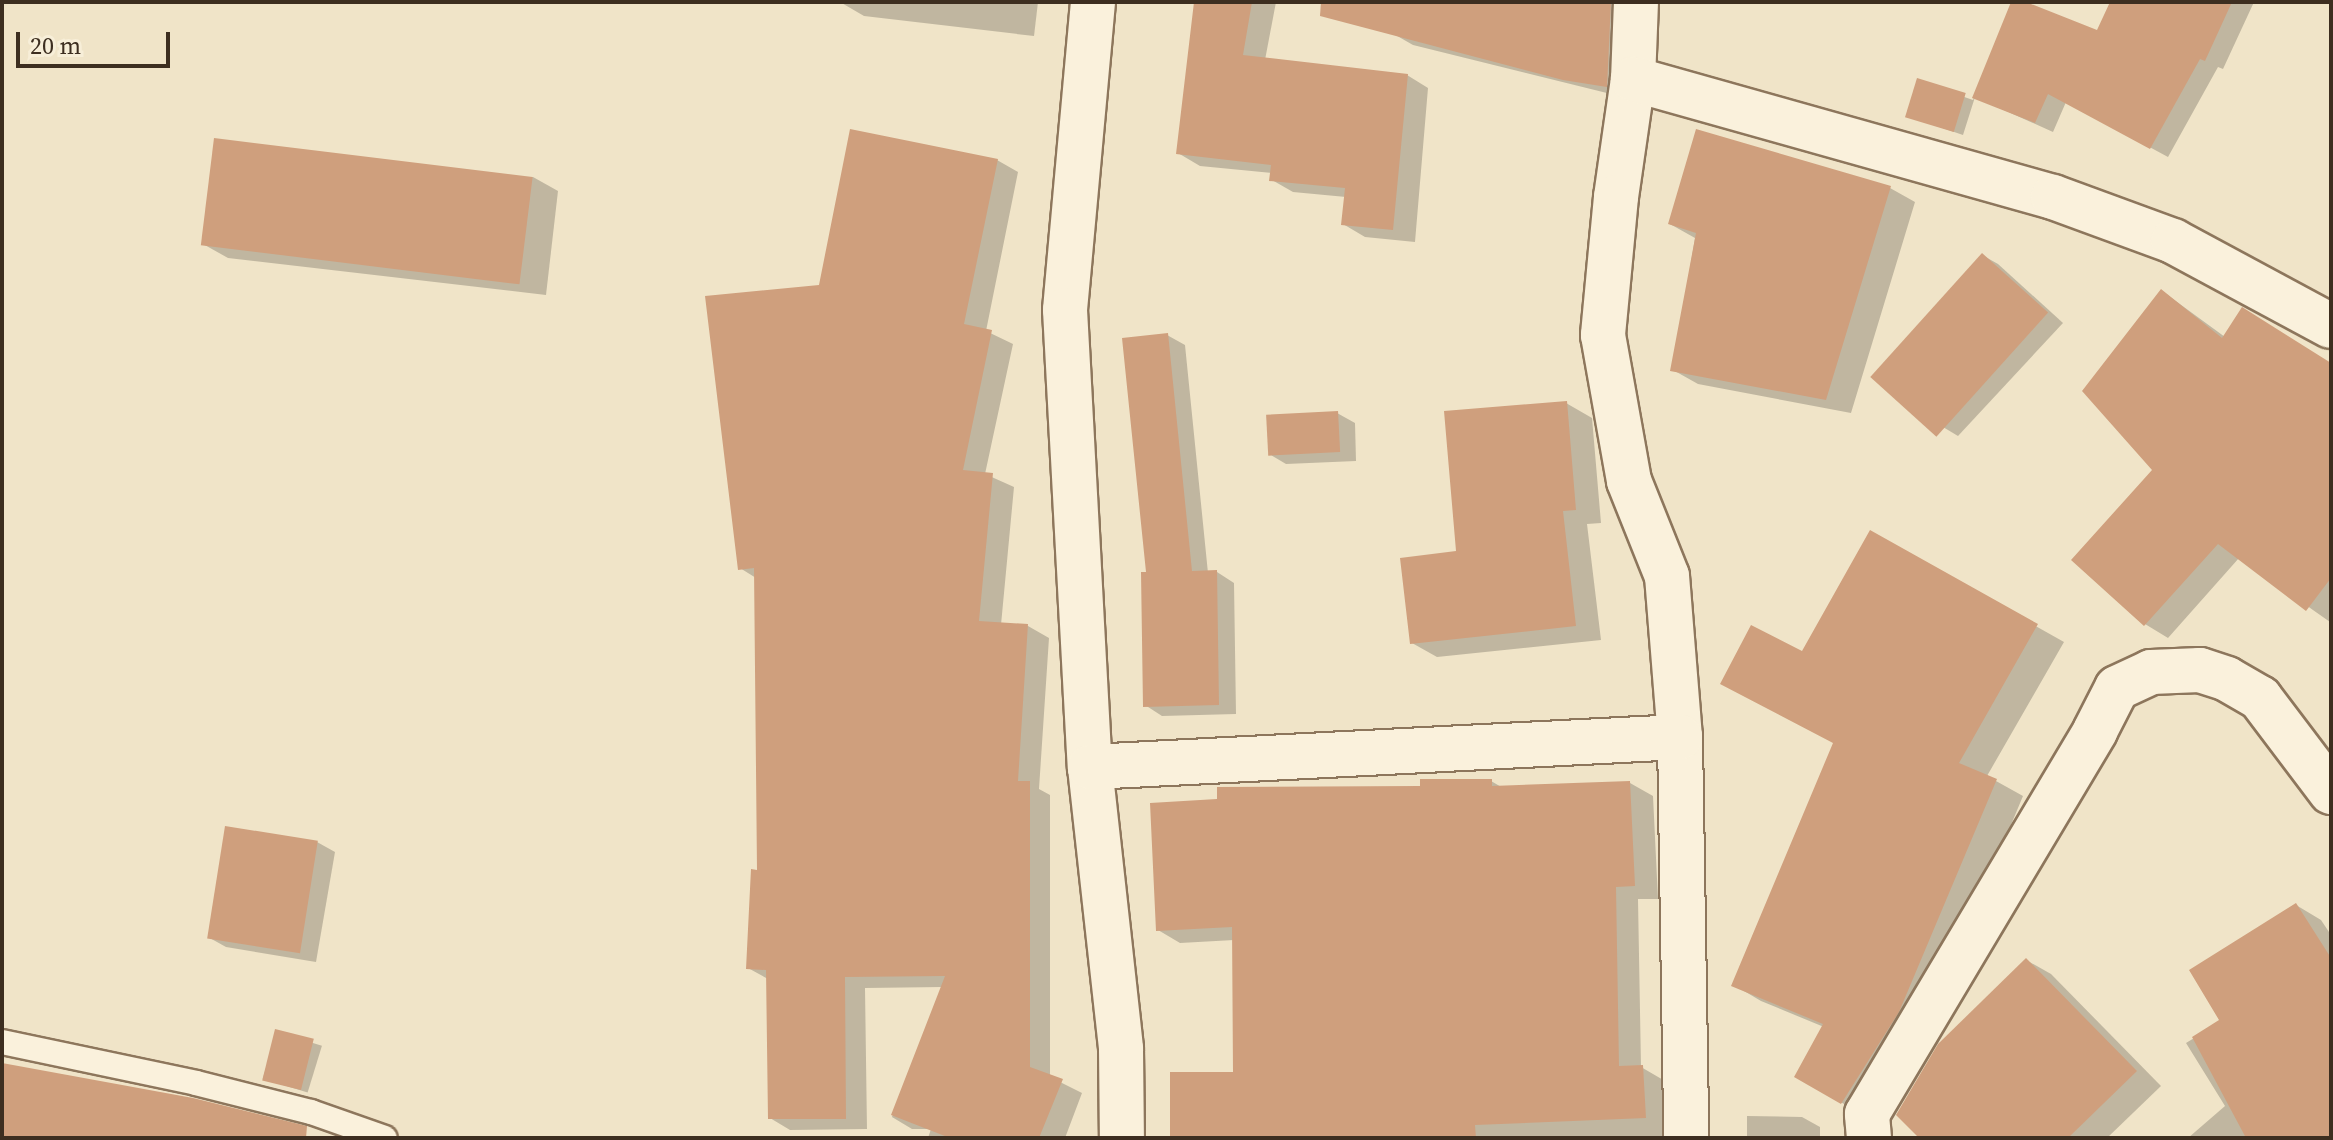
<!DOCTYPE html>
<html>
<head>
<meta charset="utf-8">
<style>
	body { margin:0 }
	#map { position:relative; width:2333px; height:1140px; overflow:hidden; background:#f0e4c8; font-family:"Source Serif 4",serif }
	div>[style] { position:absolute }
	.shadow>* { inset:0; background:#0003; transform-origin:0 0 }
	.building>* { inset:0; background:#cf9f7d; transform-origin:0 0 }
	.roads { filter:drop-shadow(2px 0 #8d765c) drop-shadow(-2px 0 #8d765c) drop-shadow(0 2px #8d765c) drop-shadow(0 -2px #8d765c) }
	.service>* { height:24px; margin:-12px; padding:0 12px; transform-origin:12px; border-radius:12px; background:#faf1dc }
	.minor>* { height:44px; margin:-22px; padding:0 22px; transform-origin:22px; border-radius:22px; background:#faf1dc }
	span { translate:-50% -50%; white-space:nowrap; text-align:center; line-height:1.15; -webkit-text-stroke:8px #f7eed8; paint-order:stroke }
	.frame { position:absolute; inset:0; border:4px solid #3d2e20; pointer-events:none }
	.scale { position:absolute; left:16px; top:32px; width:154px; height:36px; box-sizing:border-box; border:4px solid #3d2e20; border-top:0; padding-left:10px; font-size:24px; line-height:28px; white-space:nowrap; color:#3d2e20; -webkit-text-stroke:6px #f7eed8; paint-order:stroke }
</style>
</head>
<body>
<div id="map">
	<div class="shadow">
		<i style="clip-path:polygon(840px 2px,1038px 2px,1034px 36px,864px 16px)"></i>
		<i style="clip-path:polygon(1191px 2px,1276px 2px,1265px 60px,1407px 75px,1428px 88px,1415px 242px,1365px 237px,1343px 224px,1346px 197px,1293px 192px,1272px 180px,1272px 173px,1200px 166px,1178px 153px,1195px 5px)"></i>
		<i style="clip-path:polygon(1400px 2px,1635px 2px,1619px 96px,1413px 45px,1392px 33px)"></i>
		<i style="clip-path:polygon(2013px 2px,2098px 33px,2112px 2px,2254px 2px,2223px 69px,2218px 67px,2168px 157px,2066px 102px,2053px 132px,1975px 97px,1963px 135px,1907px 116px,1918px 81px,1973px 100px)"></i>
		<i style="clip-path:polygon(997px 160px,1018px 172px,986px 331px,1013px 344px,985px 474px,1014px 487px,1001px 625px,1028px 626px,1049px 638px,1039px 789px,1050px 795px,1050px 1077px,1082px 1093px,1065px 1138px,928px 1138px,931px 1129px,912px 1129px,892px 1117px,943px 987px,865px 988px,867px 1129px,790px 1130px,770px 1118px,768px 979px,748px 968px,759px 872px,756px 578px,740px 568px,820px 287px)"></i>
		<i style="clip-path:polygon(533px 177px,558px 191px,546px 295px,228px 258px,203px 244px)"></i>
		<i style="clip-path:polygon(1890px 188px,1915px 202px,1851px 413px,1698px 384px,1673px 370px,1695px 238px,1670px 224px)"></i>
		<i style="clip-path:polygon(1982px 255px,1998px 264px,2063px 323px,1958px 436px,1943px 427px)"></i>
		<i style="clip-path:polygon(2162px 291px,2225px 337px,2331px 382px,2330px 622px,2239px 558px,2168px 638px,2145px 624px)"></i>
		<i style="clip-path:polygon(1167px 335px,1185px 345px,1208px 573px,1217px 572px,1234px 583px,1236px 714px,1162px 716px,1145px 705px,1149px 574px)"></i>
		<i style="clip-path:polygon(1566px 403px,1592px 418px,1601px 523px,1587px 524px,1601px 640px,1437px 657px,1412px 643px,1458px 553px)"></i>
		<i style="clip-path:polygon(1337px 413px,1355px 423px,1356px 461px,1286px 464px,1269px 454px)"></i>
		<i style="clip-path:polygon(1871px 533px,2064px 642px,1987px 776px,2023px 796px,1926px 1028px,1869px 1118px,1796px 1077px,1824px 1027px,1761px 1001px,1734px 985px,1835px 743px,1803px 653px)"></i>
		<i style="clip-path:polygon(1491px 781px,1503px 788px,1630px 783px,1653px 796px,1658px 899px,1638px 899px,1641px 1067px,1665px 1081px,1668px 1138px,1172px 1138px,1235px 1074px,1234px 940px,1180px 943px,1158px 930px,1422px 788px)"></i>
		<i style="clip-path:polygon(317px 842px,335px 852px,316px 962px,226px 947px,208px 937px)"></i>
		<i style="clip-path:polygon(2296px 905px,2321px 920px,2331px 935px,2331px 1138px,2188px 1138px,2225px 1106px,2186px 1043px,2222px 1021px)"></i>
		<i style="clip-path:polygon(2026px 960px,2051px 974px,2161px 1086px,2107px 1138px,1922px 1138px)"></i>
		<i style="left:277px;top:1032px;width:47px;height:49px;rotate:17deg"></i>
		<i style="clip-path:polygon(1747px 1116px,1802px 1117px,1820px 1127px,1820px 1138px,1747px 1138px)"></i>
	</div>
	<div class="building">
		<i style="clip-path:polygon(1194px 2px,1252px 2px,1243px 55px,1408px 74px,1393px 230px,1341px 225px,1345px 188px,1269px 181px,1271px 165px,1176px 154px)"></i>
		<i style="clip-path:polygon(1321px 2px,1611px 2px,1607px 87px,1563px 80px,1320px 16px)"></i>
		<i style="clip-path:polygon(2011px 2px,2026px 2px,2097px 30px,2110px 2px,2232px 2px,2205px 61px,2200px 59px,2150px 149px,2048px 94px,2035px 123px,1972px 98px)"></i>
		<i style="left:1917px;top:78px;width:51px;height:41px;rotate:17deg"></i>
		<i style="clip-path:polygon(850px 129px,998px 159px,964px 324px,992px 330px,963px 470px,993px 473px,979px 621px,1028px 624px,1018px 781px,1030px 781px,1030px 1067px,1063px 1079px,1039px 1138px,950px 1138px,891px 1115px,945px 976px,845px 977px,846px 1119px,768px 1119px,766px 970px,746px 969px,751px 869px,757px 870px,754px 568px,738px 570px,705px 296px,819px 285px)"></i>
		<i style="clip-path:polygon(1696px 129px,1891px 186px,1826px 400px,1670px 371px,1696px 233px,1668px 224px)"></i>
		<i style="left:214px;top:138px;width:321px;height:108px;rotate:7deg"></i>
		<i style="left:1982px;top:253px;width:89px;height:167px;rotate:42deg"></i>
		<i style="clip-path:polygon(2161px 289px,2222px 338px,2242px 307px,2331px 363px,2331px 578px,2306px 611px,2218px 544px,2144px 626px,2071px 560px,2152px 470px,2082px 391px)"></i>
		<i style="clip-path:polygon(1168px 333px,1192px 571px,1217px 570px,1219px 705px,1143px 707px,1141px 572px,1146px 572px,1122px 338px)"></i>
		<i style="clip-path:polygon(1567px 401px,1576px 510px,1563px 511px,1576px 626px,1410px 644px,1400px 558px,1456px 551px,1444px 411px)"></i>
		<i style="left:1338px;top:411px;width:41px;height:72px;rotate:87deg"></i>
		<i style="clip-path:polygon(1870px 530px,2038px 624px,1959px 763px,1997px 779px,1899px 1012px,1841px 1104px,1794px 1077px,1823px 1024px,1731px 986px,1833px 743px,1720px 684px,1751px 625px,1802px 651px)"></i>
		<i style="clip-path:polygon(1420px 779px,1492px 779px,1492px 786px,1630px 781px,1635px 886px,1616px 887px,1619px 1066px,1643px 1065px,1646px 1118px,1475px 1125px,1476px 1138px,1170px 1138px,1170px 1072px,1233px 1072px,1232px 927px,1156px 931px,1150px 803px,1217px 799px,1217px 787px,1420px 786px)"></i>
		<i style="left:225px;top:826px;width:94px;height:114px;rotate:9deg"></i>
		<i style="clip-path:polygon(2296px 903px,2331px 958px,2331px 1138px,2246px 1138px,2192px 1037px,2219px 1020px,2189px 970px)"></i>
		<i style="clip-path:polygon(2026px 958px,2137px 1071px,2068px 1138px,1919px 1138px,1896px 1115px,1938px 1044px)"></i>
		<i style="left:275px;top:1029px;width:40px;height:53px;rotate:14deg"></i>
		<i style="clip-path:polygon(2px 1063px,193px 1098px,307px 1126px,306px 1138px,2px 1138px)"></i>
	</div>
	<div class="roads">
		<div class="service">
			<i style="left:2px;top:1042px;width:198px;rotate:11.9deg"></i>
			<i style="left:196px;top:1083px;width:119px;rotate:14.2deg"></i>
			<i style="left:311px;top:1112px;width:78px;rotate:19.4deg"></i>
		</div>
		<div class="minor">
			<i style="left:1093px;top:2px;width:309px;rotate:95.2deg"></i>
			<i style="left:1065px;top:310px;width:458px;rotate:86.9deg"></i>
			<i style="left:1090px;top:767px;width:284px;rotate:83.7deg"></i>
			<i style="left:1121px;top:1049px;width:89px;rotate:89.4deg"></i>
			<i style="left:1636px;top:2px;width:77px;rotate:92.2deg"></i>
			<i style="left:1633px;top:79px;width:119px;rotate:98.2deg"></i>
			<i style="left:1616px;top:197px;width:139px;rotate:95.4deg"></i>
			<i style="left:1603px;top:335px;width:148px;rotate:79.9deg"></i>
			<i style="left:1629px;top:481px;width:102px;rotate:68.2deg"></i>
			<i style="left:1667px;top:576px;width:162px;rotate:85.4deg"></i>
			<i style="left:1680px;top:737px;width:401px;rotate:89.1deg"></i>
			<i style="left:1633px;top:79px;width:436px;rotate:15.7deg"></i>
			<i style="left:2053px;top:197px;width:128px;rotate:20.1deg"></i>
			<i style="left:2173px;top:241px;width:179px;rotate:28.3deg"></i>
			<i style="left:1090px;top:767px;width:591px;rotate:-2.91deg"></i>
			<i style="left:1869px;top:1138px;width:24px;rotate:-95deg"></i>
			<i style="left:1867px;top:1114px;width:446px;rotate:-59.2deg"></i>
			<i style="left:2095px;top:731px;width:48px;rotate:-62.9deg"></i>
			<i style="left:2117px;top:688px;width:38px;rotate:-25deg"></i>
			<i style="left:2151px;top:672px;width:49px;rotate:-2.3deg"></i>
			<i style="left:2200px;top:670px;width:28px;rotate:18deg"></i>
			<i style="left:2227px;top:679px;width:38px;rotate:30deg"></i>
			<i style="left:2260px;top:698px;width:118px;rotate:52.9deg"></i>
		</div>
	</div>
	<div class="frame"></div>
	<div class="scale">20 m</div>
</div>
</body>
</html>
